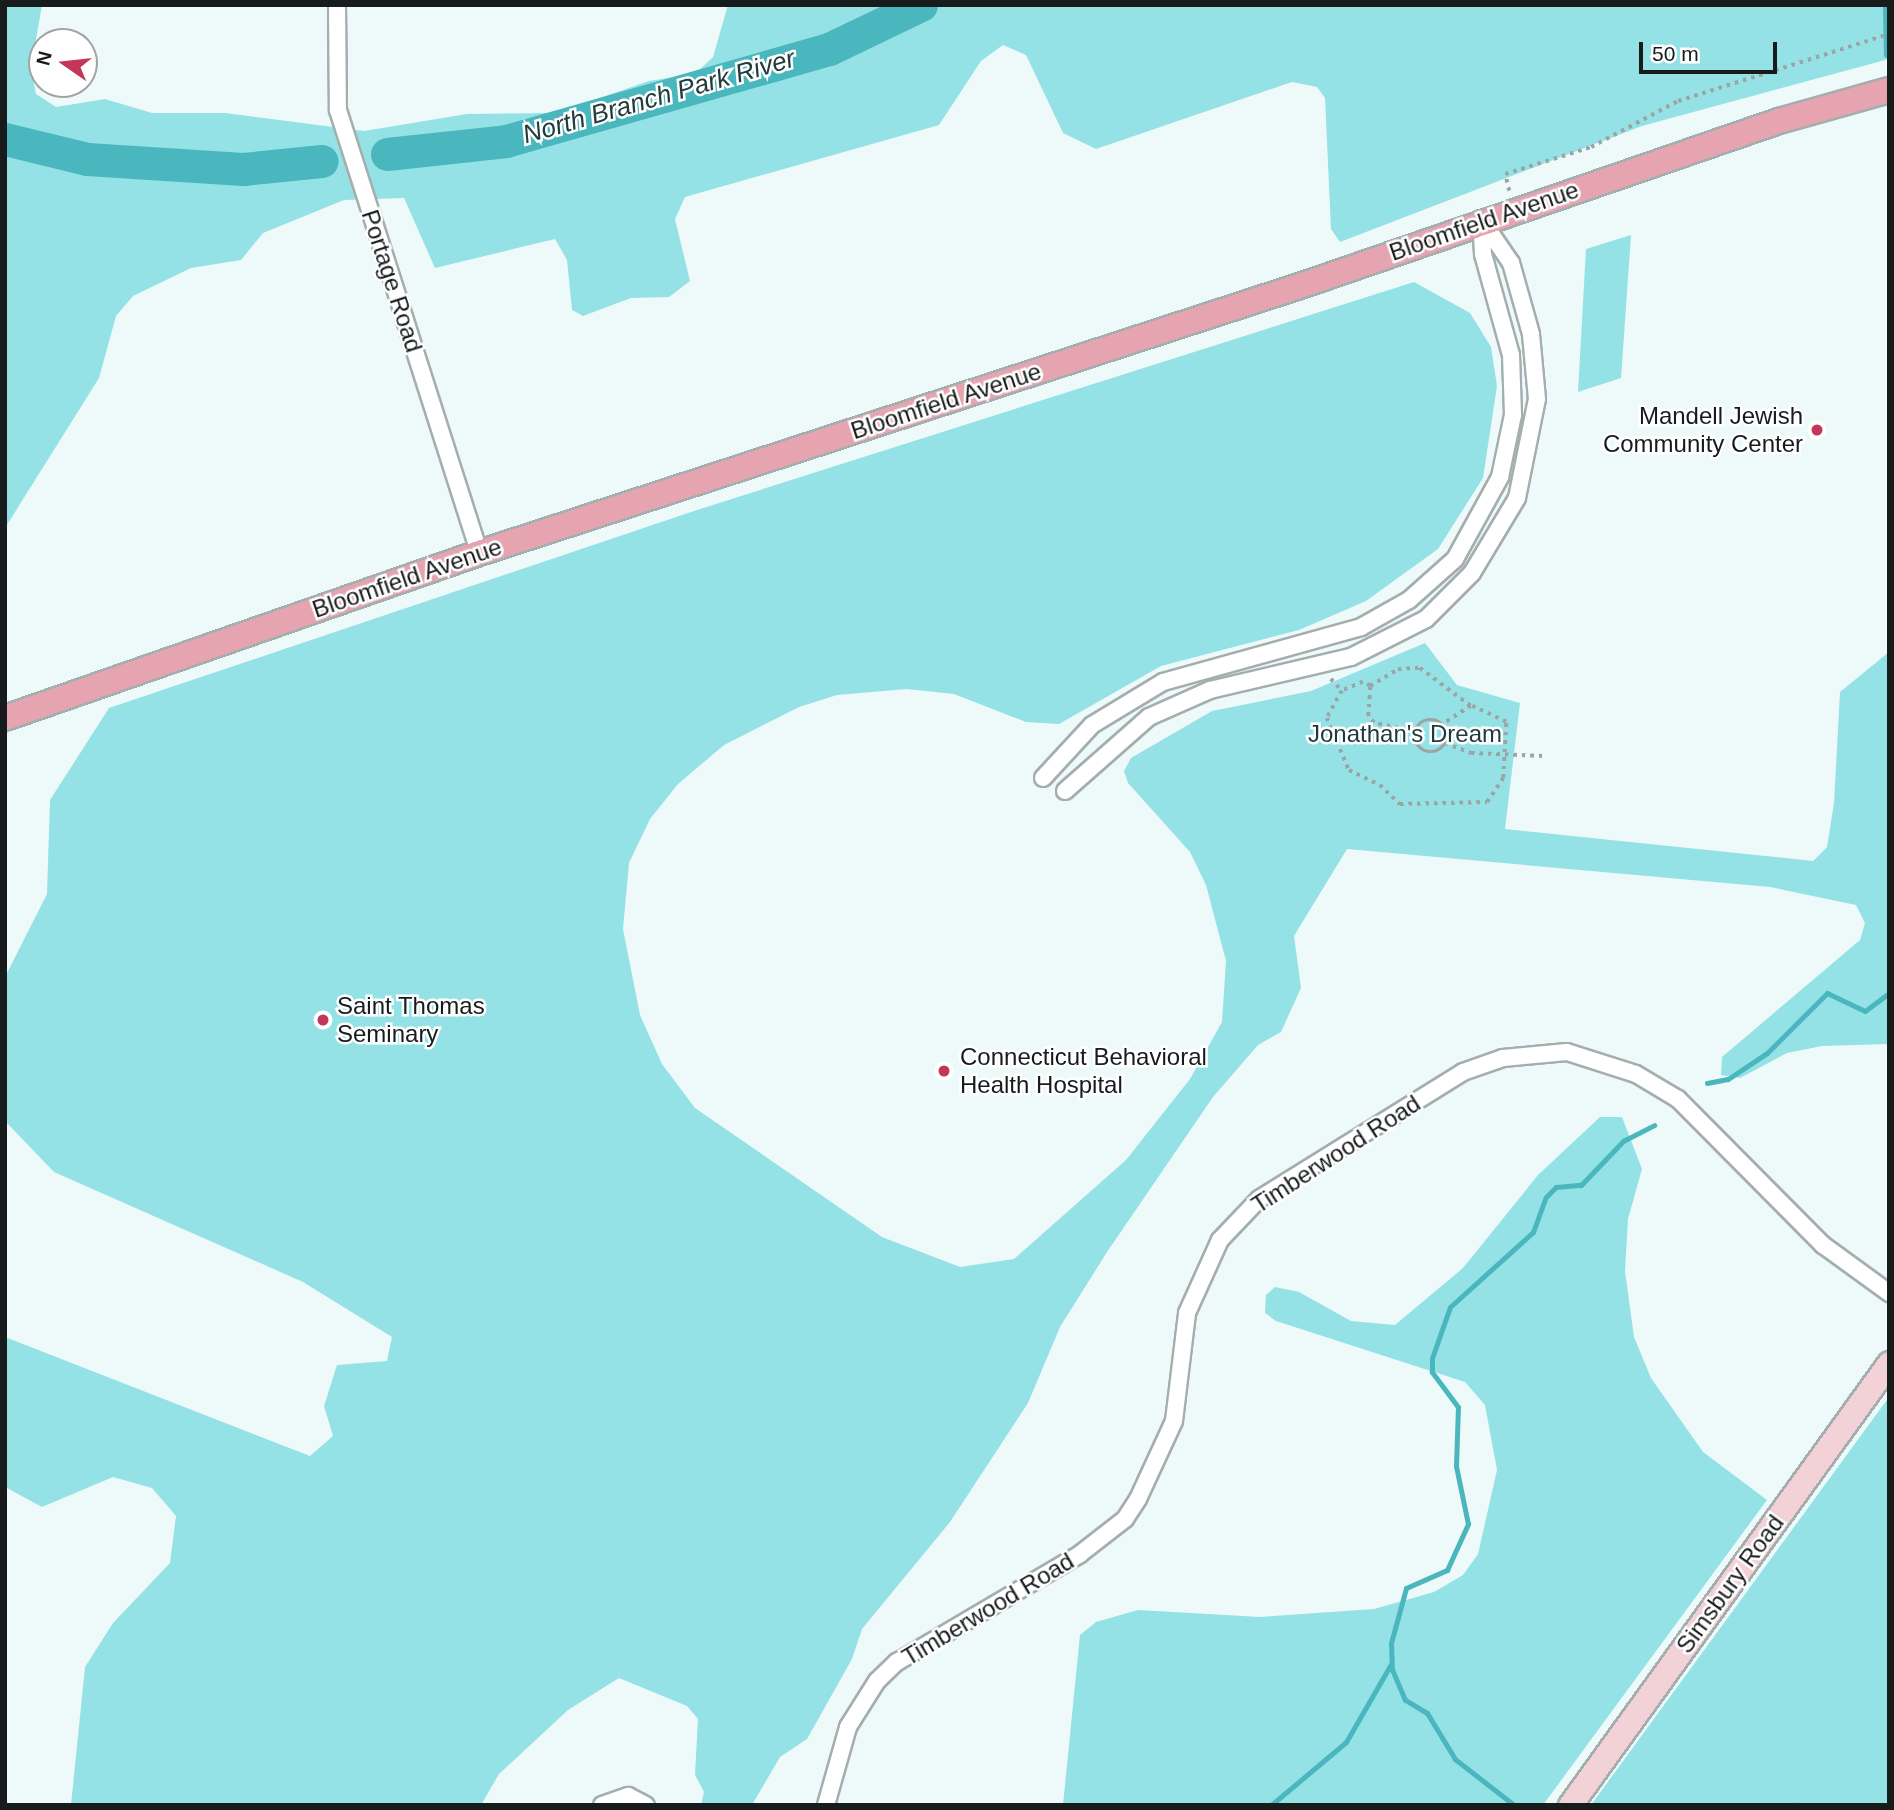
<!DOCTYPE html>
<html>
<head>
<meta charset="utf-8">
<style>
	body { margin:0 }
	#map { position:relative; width:1894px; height:1810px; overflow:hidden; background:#eef9fa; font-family:Helvetica,sans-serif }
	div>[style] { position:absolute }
	.green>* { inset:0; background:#94e2e6 }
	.stream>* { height:5px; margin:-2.5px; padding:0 2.5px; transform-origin:2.5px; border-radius:2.5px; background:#49b7bd }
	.river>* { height:33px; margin:-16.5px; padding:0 16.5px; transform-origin:16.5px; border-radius:16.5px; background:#49b7bd }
	.path>* { height:3.5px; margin-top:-1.75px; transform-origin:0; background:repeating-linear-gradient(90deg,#9ca4a4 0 3.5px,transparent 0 8.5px) }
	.path>.ring { margin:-1.75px; padding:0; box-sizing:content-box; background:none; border:3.5px solid #9ca4a4; border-radius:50% }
	.roads { filter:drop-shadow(2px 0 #a4aeaf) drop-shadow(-2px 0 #a4aeaf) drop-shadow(0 2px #a4aeaf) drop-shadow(0 -2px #a4aeaf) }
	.street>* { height:16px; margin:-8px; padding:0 8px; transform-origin:8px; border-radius:8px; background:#fff }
	.secondary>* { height:23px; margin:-11.5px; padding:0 11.5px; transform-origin:11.5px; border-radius:11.5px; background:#f2d1d7 }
	.primary>* { height:24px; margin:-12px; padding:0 12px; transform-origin:12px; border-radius:12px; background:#e5a4af }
	.dots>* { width:19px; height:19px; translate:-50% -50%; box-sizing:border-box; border:4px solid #fff; border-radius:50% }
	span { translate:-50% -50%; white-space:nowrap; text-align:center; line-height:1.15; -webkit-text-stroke:5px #fff; paint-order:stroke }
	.street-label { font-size:24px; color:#171b1b }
	.poi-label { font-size:24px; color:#171b1b }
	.right { translate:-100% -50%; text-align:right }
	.left { translate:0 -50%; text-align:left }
	.park-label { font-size:24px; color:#1f3839 }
	.water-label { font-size:26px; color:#223b3c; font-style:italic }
	.frame { position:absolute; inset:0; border:7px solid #171b1b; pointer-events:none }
	.north { position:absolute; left:28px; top:28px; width:70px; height:70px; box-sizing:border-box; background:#fff; border:2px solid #a2a4a4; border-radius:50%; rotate:284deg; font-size:19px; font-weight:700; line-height:28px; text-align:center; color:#171b1b }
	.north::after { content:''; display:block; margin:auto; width:24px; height:32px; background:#c5365a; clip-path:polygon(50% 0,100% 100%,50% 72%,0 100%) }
	.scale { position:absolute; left:1639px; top:42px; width:138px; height:32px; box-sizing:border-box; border:4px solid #171b1b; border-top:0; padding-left:9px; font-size:21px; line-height:24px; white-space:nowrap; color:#171b1b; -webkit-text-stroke:5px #fff; paint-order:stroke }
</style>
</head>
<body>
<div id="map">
	<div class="green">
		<i style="clip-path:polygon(5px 5px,42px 5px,31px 68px,36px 94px,56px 107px,105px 99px,152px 113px,225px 113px,364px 131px,467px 114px,556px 113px,649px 81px,695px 74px,713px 57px,728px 5px,1889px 5px,1889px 59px,1642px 126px,1340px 242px,1331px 229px,1325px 98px,1317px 87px,1292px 82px,1096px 149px,1063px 133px,1026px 55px,1003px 45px,981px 61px,939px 125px,685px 197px,675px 219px,690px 281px,669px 297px,631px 298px,583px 316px,572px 310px,567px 260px,555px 239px,435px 268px,404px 198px,344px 200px,263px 233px,241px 260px,191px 268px,133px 296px,116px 316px,99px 378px,5px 528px)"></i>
		<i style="clip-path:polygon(1631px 235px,1621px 378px,1578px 392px,1586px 249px)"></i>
		<i style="clip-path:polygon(1414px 282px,1470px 313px,1491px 347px,1497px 386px,1483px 478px,1438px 549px,1366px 601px,1299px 630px,1161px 666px,1059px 724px,1026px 722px,954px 694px,907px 689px,837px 695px,799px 707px,724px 745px,678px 784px,650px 819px,629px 863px,623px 929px,640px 1015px,662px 1064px,695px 1108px,882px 1237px,960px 1267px,1014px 1259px,1126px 1160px,1190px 1079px,1222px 1022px,1226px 961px,1206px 885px,1190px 852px,1128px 783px,1124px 771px,1131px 758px,1212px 711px,1311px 691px,1425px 643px,1457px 685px,1520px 703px,1505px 829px,1813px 861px,1827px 847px,1834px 803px,1840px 692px,1889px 652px,1889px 1044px,1822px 1046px,1787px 1053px,1740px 1078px,1721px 1075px,1722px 1057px,1860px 940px,1865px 923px,1856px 905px,1770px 887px,1347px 849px,1294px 936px,1301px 988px,1281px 1032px,1258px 1045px,1213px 1097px,1107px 1252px,1060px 1327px,1028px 1403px,950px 1522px,862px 1629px,852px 1659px,807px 1739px,780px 1757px,752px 1805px,701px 1805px,704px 1792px,695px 1775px,698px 1719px,687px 1706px,619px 1678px,568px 1710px,499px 1774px,481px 1805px,71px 1805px,85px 1667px,113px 1623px,170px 1563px,176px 1516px,152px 1488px,113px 1477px,42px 1507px,5px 1487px,5px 1337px,310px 1456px,333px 1436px,324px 1406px,337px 1365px,387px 1361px,392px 1337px,303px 1282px,54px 1172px,5px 1121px,5px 977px,47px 894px,50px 800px,109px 708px,694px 511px)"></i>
		<i style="clip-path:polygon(1600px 1117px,1622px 1117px,1642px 1169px,1628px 1219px,1625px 1271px,1634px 1337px,1651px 1378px,1703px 1452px,1767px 1500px,1543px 1805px,1063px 1805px,1080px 1635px,1096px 1622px,1138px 1610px,1260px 1617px,1374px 1609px,1434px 1592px,1463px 1575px,1478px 1554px,1497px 1470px,1485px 1405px,1465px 1382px,1276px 1321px,1265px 1313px,1266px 1295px,1275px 1287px,1299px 1292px,1351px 1321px,1395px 1325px,1463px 1268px,1538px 1175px)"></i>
		<i style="clip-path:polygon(1889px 1397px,1889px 1805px,1591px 1805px)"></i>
	</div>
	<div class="stream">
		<i style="left:1885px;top:5px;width:50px;rotate:88.9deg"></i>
		<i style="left:1707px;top:1083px;width:21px;rotate:-11deg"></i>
		<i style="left:1728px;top:1079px;width:47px;rotate:-33.7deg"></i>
		<i style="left:1767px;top:1053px;width:85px;rotate:-45deg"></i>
		<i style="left:1827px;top:993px;width:42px;rotate:25.3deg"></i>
		<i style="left:1865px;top:1011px;width:30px;rotate:-37deg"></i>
		<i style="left:1271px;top:1805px;width:98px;rotate:-40deg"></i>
		<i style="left:1346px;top:1742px;width:90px;rotate:-60deg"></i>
		<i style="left:1514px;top:1805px;width:75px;rotate:-142.1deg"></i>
		<i style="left:1455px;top:1759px;width:54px;rotate:-121.3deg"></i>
		<i style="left:1427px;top:1713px;width:26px;rotate:-149deg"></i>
		<i style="left:1405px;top:1700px;width:33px;rotate:-113deg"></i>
		<i style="left:1392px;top:1670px;width:27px;rotate:-92deg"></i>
		<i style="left:1391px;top:1643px;width:57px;rotate:-74.7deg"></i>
		<i style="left:1406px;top:1588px;width:45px;rotate:-23.7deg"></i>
		<i style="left:1447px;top:1570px;width:51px;rotate:-65.5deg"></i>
		<i style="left:1468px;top:1524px;width:59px;rotate:-101.7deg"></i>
		<i style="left:1456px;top:1466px;width:59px;rotate:-88.1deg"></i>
		<i style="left:1458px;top:1407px;width:44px;rotate:-126.6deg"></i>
		<i style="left:1432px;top:1372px;width:14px;rotate:-90deg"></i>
		<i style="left:1432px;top:1358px;width:54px;rotate:-70.6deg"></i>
		<i style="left:1450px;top:1307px;width:112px;rotate:-42.1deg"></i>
		<i style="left:1533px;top:1232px;width:37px;rotate:-70deg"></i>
		<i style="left:1546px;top:1197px;width:14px;rotate:-45deg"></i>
		<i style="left:1556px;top:1187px;width:25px;rotate:-5deg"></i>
		<i style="left:1581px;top:1185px;width:61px;rotate:-46.3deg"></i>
		<i style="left:1623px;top:1141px;width:35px;rotate:-27deg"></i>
	</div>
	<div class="river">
		<i style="left:5px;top:139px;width:84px;rotate:13.7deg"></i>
		<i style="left:87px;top:159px;width:156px;rotate:3.7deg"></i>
		<i style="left:243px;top:169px;width:79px;rotate:-5.8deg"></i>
		<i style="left:387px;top:154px;width:120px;rotate:-6.2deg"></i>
		<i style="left:506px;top:141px;width:336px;rotate:-15.9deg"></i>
		<i style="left:829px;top:49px;width:102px;rotate:-25.6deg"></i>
	</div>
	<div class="path">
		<i style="left:1509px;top:191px;width:17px;rotate:-103deg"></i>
		<i style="left:1505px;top:174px;width:90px;rotate:-17.4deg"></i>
		<i style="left:1591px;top:147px;width:98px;rotate:-27.9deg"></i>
		<i style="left:1678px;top:101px;width:221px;rotate:-17.6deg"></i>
		<i style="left:1331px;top:679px;width:16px;rotate:47deg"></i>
		<i style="left:1370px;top:686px;width:33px;rotate:-31deg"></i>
		<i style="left:1398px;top:669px;width:22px;rotate:-3deg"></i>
		<i style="left:1420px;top:668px;width:64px;rotate:36.7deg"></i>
		<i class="ring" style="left:1415px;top:720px;width:28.5px;height:28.5px"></i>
		<i style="left:1415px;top:732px;width:42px;rotate:-167.6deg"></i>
		<i style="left:1374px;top:723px;width:9px;rotate:-131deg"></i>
		<i style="left:1368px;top:716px;width:30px;rotate:-86deg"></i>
		<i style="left:1370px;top:686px;width:8px;rotate:-150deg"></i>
		<i style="left:1363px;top:682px;width:23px;rotate:157deg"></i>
		<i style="left:1342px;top:691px;width:31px;rotate:119deg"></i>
		<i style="left:1327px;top:718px;width:56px;rotate:67.1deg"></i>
		<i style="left:1349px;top:770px;width:34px;rotate:26deg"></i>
		<i style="left:1380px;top:785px;width:28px;rotate:44deg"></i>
		<i style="left:1400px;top:804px;width:87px;rotate:-1.3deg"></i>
		<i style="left:1487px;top:802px;width:29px;rotate:-56deg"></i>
		<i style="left:1503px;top:778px;width:56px;rotate:-86.9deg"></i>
		<i style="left:1506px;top:722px;width:38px;rotate:-155deg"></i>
		<i style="left:1471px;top:706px;width:35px;rotate:147deg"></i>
		<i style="left:1445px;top:743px;width:28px;rotate:21deg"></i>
		<i style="left:1471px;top:753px;width:74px;rotate:2.3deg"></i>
		<i style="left:1798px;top:1805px;width:2px;rotate:-27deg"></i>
	</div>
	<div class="roads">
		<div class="street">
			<i style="left:337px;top:5px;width:105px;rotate:89.5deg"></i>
			<i style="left:338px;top:110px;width:465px;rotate:72.3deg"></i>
			<i style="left:1043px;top:778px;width:72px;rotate:-47.2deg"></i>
			<i style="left:1092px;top:725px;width:83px;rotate:-31.2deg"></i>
			<i style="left:1163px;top:682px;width:205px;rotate:-15.5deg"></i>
			<i style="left:1361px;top:627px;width:55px;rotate:-29.4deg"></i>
			<i style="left:1409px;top:600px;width:62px;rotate:-41.7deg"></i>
			<i style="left:1455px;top:559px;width:94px;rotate:-61.2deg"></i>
			<i style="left:1500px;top:477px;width:63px;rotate:-78.2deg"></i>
			<i style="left:1513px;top:415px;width:60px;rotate:-91.9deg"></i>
			<i style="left:1511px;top:355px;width:105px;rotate:-105.5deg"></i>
			<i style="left:1483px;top:254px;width:35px;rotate:-93deg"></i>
			<i style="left:1065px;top:791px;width:112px;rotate:-41.4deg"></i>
			<i style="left:1149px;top:717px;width:67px;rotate:-23.9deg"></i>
			<i style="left:1210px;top:690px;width:145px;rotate:-13.2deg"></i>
			<i style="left:1351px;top:657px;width:84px;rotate:-26.9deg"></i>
			<i style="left:1426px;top:619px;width:65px;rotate:-45deg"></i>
			<i style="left:1472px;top:573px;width:87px;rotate:-59deg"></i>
			<i style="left:1517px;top:498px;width:101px;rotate:-78.6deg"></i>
			<i style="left:1537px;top:399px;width:65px;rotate:-95.3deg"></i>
			<i style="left:1531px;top:334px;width:74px;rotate:-105.7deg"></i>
			<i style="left:1511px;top:263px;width:53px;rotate:-124.3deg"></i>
			<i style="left:602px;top:1805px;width:28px;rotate:-19deg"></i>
			<i style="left:628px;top:1796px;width:20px;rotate:27deg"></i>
			<i style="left:826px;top:1805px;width:81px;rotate:-74.2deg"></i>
			<i style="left:848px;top:1727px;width:54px;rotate:-57.8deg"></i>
			<i style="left:877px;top:1681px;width:28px;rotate:-44deg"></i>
			<i style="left:897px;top:1662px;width:212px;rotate:-30.5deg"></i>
			<i style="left:1080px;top:1554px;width:57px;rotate:-37.9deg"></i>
			<i style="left:1125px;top:1519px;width:24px;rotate:-57deg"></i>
			<i style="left:1138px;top:1499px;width:86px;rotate:-65.2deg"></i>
			<i style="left:1174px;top:1421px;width:109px;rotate:-83.1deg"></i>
			<i style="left:1187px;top:1313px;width:80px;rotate:-65.7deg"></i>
			<i style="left:1220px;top:1240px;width:57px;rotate:-46.4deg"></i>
			<i style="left:1259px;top:1199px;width:240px;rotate:-31.9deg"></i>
			<i style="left:1463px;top:1072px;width:42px;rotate:-19.3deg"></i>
			<i style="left:1503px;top:1058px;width:64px;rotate:-5.4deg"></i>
			<i style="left:1567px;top:1052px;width:72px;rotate:17.7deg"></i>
			<i style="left:1636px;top:1074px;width:49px;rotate:30.8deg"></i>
			<i style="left:1678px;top:1099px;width:206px;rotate:45.2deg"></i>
			<i style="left:1823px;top:1245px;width:82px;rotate:36deg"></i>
		</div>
		<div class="secondary">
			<i style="left:1570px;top:1805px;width:545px;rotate:-54.18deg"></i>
		</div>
		<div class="primary">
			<i style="left:5px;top:718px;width:502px;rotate:-19.19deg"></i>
			<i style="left:479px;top:553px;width:863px;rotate:-18.02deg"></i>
			<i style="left:1300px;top:286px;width:507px;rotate:-19.01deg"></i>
			<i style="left:1779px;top:121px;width:114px;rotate:-15.7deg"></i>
		</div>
	</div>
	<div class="dots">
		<i style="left:1817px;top:430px;background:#c5365a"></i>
		<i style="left:323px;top:1020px;background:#c5365a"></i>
		<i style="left:944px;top:1071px;background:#c5365a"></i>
	</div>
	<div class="street-label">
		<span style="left:1484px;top:221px;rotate:-19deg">Bloomfield Avenue</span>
		<span style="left:392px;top:281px;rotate:72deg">Portage Road</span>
		<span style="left:946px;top:401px;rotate:-18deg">Bloomfield Avenue</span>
		<span style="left:407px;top:578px;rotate:-19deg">Bloomfield Avenue</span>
		<span style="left:1336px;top:1154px;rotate:-33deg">Timberwood Road</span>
		<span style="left:1730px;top:1584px;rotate:-54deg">Simsbury Road</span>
		<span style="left:988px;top:1609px;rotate:-31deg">Timberwood Road</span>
	</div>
	<div class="poi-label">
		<span class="right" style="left:1803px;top:430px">Mandell Jewish<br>Community Center</span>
		<span class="left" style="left:337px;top:1020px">Saint Thomas<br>Seminary</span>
		<span class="left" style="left:960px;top:1071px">Connecticut Behavioral<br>Health Hospital</span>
	</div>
	<div class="park-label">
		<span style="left:1405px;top:734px">Jonathan's Dream</span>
	</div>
	<div class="water-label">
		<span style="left:659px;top:97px;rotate:-16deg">North Branch Park River</span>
	</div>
	<div class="frame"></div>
	<div class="north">N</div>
	<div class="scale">50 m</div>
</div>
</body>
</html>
